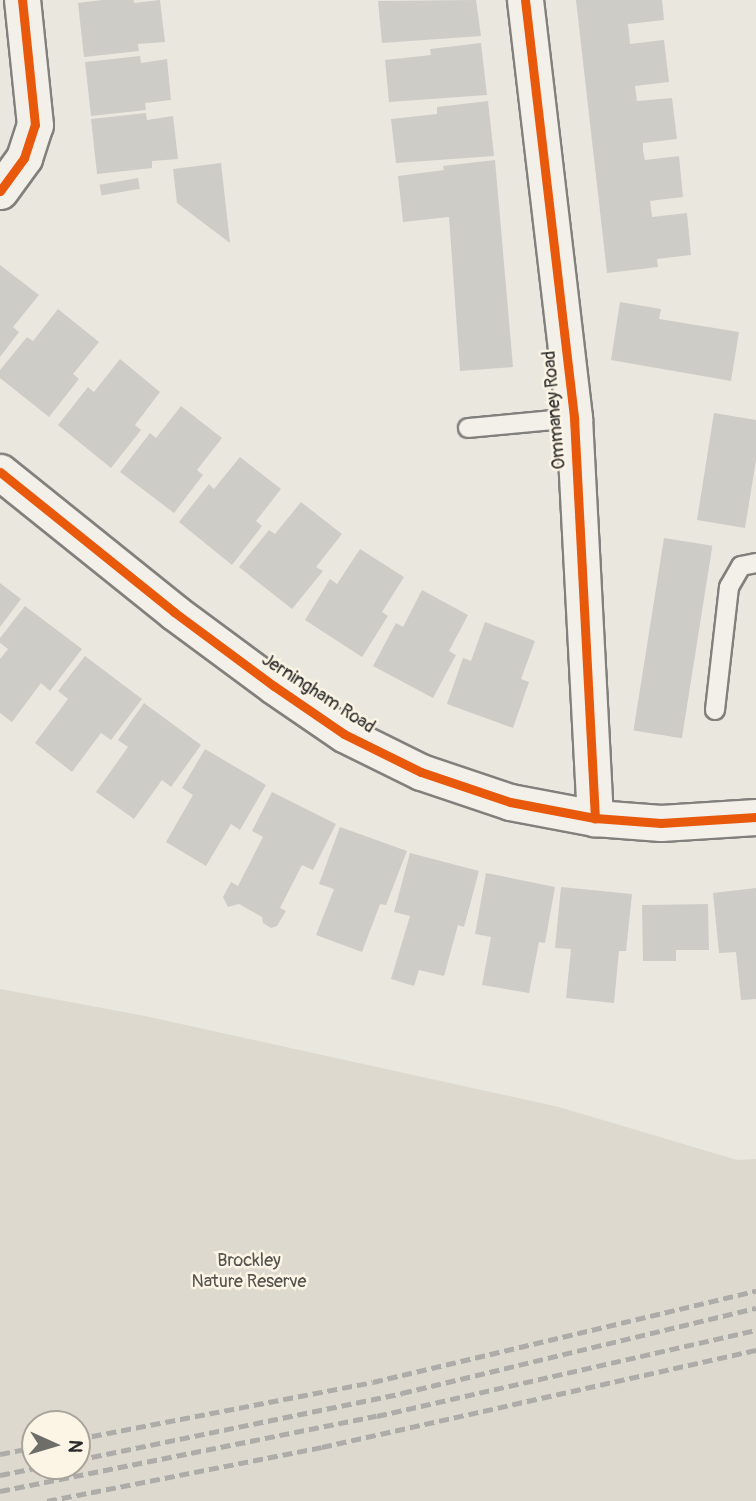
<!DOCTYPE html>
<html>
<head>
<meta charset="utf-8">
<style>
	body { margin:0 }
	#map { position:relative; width:756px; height:1501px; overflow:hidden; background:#eae7df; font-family:Pangolin,sans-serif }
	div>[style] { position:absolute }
	.green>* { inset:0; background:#ddd9ce }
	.building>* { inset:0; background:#ceccc6; transform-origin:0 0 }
	.roads { filter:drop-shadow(2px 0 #81807c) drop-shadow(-2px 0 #81807c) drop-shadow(0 2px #81807c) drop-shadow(0 -2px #81807c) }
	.lane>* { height:18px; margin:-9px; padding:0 9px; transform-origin:9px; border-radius:9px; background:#f3f0ea }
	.street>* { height:35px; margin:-17.5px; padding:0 17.5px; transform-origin:17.5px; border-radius:17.5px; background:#f3f0ea }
	.rail>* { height:5px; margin-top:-2.5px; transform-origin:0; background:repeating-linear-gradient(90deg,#aeaca9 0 10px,transparent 0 15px) }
	.cycleway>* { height:9px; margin:-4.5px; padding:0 4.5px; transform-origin:4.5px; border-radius:4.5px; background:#e8590c }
	span { translate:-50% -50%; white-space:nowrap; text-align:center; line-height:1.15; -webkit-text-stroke:5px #fcf5e5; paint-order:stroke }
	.street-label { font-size:18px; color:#2b2b2b }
	.park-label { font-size:18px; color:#555450 }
	.north { position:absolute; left:21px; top:1410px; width:70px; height:70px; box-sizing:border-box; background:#fcf5e5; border:2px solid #a8a49b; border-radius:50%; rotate:94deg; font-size:19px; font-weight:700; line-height:28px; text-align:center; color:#2b2b2b }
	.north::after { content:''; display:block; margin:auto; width:24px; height:32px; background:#6e6d6a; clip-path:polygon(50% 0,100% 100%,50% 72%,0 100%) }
</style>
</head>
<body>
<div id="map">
	<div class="green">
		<i style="clip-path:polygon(evenodd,0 989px,145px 1016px,559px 1107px,737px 1160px,756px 1159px,756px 1501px,0 1501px,0 989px,35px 1424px,77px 1424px,77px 1466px,35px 1466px,35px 1424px)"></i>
	</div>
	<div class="building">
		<i style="clip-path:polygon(102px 0,134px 0,134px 3px,160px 0,165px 42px,138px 44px,139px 51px,84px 57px,78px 3px)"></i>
		<i style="clip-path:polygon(476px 0,481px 36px,382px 43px,378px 1px)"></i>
		<i style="clip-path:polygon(576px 0,662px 0,664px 20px,628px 24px,630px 44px,664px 40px,669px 82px,635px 86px,637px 101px,672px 98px,677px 139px,643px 143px,643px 151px,645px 160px,679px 156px,683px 197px,650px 201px,652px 217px,687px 213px,691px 255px,657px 259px,658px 267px,607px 273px)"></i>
		<i style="clip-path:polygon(481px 43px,487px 95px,389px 102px,385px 60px,431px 55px,430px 49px)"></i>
		<i style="clip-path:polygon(140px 56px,141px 63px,167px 59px,171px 100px,145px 103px,146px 110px,91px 116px,85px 62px)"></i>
		<i style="clip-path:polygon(488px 101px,494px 156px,396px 163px,391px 119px,437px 114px,437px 107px)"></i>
		<i style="clip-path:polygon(146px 113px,147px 120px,173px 116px,178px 159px,152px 161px,152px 168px,97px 174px,91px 119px)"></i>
		<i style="clip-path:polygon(495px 160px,513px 367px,460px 371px,449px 217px,403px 222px,398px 176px,444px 170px,443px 166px)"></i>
		<i style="clip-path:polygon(221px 163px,230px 243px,177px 203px,173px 169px)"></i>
		<i style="left:138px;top:178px;width:11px;height:39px;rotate:80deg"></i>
		<i style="clip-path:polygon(0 265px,39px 295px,13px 327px,19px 332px,0 357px)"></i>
		<i style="clip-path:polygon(620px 302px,661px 309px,659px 319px,739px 332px,731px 381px,611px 360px)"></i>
		<i style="clip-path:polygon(58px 309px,99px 342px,73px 374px,79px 379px,49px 417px,0 378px,0 370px,27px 337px,33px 341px)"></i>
		<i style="clip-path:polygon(120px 359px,160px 392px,135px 425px,141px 430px,111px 468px,58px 425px,88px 387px,94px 392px)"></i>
		<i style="clip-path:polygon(181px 406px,222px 438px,197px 470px,203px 475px,174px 513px,120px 472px,150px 433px,156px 438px)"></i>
		<i style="clip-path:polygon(714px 413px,756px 420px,756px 460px,745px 528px,697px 520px)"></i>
		<i style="clip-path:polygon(240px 457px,281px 489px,256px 521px,262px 526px,232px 565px,179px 522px,209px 484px,214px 489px)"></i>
		<i style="clip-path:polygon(301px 502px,342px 534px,316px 567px,323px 571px,292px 609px,239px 567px,269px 530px,275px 534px)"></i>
		<i style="left:664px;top:538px;width:49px;height:195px;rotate:9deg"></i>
		<i style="clip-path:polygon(360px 549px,404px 577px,382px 612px,388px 616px,362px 657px,305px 620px,330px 579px,337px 584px)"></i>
		<i style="clip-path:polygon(0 583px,21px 599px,0 627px)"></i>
		<i style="clip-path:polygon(422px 590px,468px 615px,449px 651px,456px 655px,433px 698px,373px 666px,396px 623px,403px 627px)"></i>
		<i style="clip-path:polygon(25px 606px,82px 649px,50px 691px,41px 683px,12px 722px,0 713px,0 659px,8px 649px,0 643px,0 638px)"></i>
		<i style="clip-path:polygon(485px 622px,535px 641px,521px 679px,529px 682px,513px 728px,447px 704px,463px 658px,471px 661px)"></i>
		<i style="clip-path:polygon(85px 656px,142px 699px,111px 740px,101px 733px,72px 772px,35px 743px,68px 699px,58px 691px)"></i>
		<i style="clip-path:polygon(144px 703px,201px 745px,171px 787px,162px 780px,134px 819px,96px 792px,128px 747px,118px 740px)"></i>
		<i style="clip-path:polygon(205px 749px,266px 785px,240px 830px,231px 824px,206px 866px,166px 842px,193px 795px,182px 788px)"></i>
		<i style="clip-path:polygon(272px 792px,336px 824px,313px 870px,302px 865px,280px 908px,286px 911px,277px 926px,271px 928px,263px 923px,262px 917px,239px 904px,228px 907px,223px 897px,231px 882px,238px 886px,263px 837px,252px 831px)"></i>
		<i style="clip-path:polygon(340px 827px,407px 851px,386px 905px,380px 904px,362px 952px,316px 935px,334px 889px,319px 884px)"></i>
		<i style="clip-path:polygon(410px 853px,479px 871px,464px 927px,458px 925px,444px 976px,419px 970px,414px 986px,391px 979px,410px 916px,394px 912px)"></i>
		<i style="clip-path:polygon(486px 873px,555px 887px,545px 943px,539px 942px,529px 993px,482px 985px,491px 937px,475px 934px)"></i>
		<i style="clip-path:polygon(561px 887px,632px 894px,626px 951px,619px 951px,614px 1003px,566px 998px,571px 949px,555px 948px)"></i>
		<i style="clip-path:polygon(756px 888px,756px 999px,741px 1000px,736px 952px,719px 953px,713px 893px)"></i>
		<i style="clip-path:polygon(708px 904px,709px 950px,676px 950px,676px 961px,643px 961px,642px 905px)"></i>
	</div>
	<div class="roads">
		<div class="lane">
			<i style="left:468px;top:428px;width:106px;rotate:-5.4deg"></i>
			<i style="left:715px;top:710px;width:124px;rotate:-83.5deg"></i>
			<i style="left:729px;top:587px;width:24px;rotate:-60deg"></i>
			<i style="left:741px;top:566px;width:15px;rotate:-11deg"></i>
		</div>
		<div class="street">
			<i style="left:525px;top:0;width:421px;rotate:83.3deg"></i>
			<i style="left:574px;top:418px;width:401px;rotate:87deg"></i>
			<i style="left:0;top:191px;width:41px;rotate:-54deg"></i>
			<i style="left:24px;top:158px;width:35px;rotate:-72deg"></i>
			<i style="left:35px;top:125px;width:126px;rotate:-95.9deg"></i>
			<i style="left:0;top:472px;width:223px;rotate:38.8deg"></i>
			<i style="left:174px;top:612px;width:124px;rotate:36.5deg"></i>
			<i style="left:274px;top:686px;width:85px;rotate:34.4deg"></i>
			<i style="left:344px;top:734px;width:86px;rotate:26.3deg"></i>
			<i style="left:421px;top:772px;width:94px;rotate:18.6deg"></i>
			<i style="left:510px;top:802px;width:86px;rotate:10.7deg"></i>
			<i style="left:595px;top:818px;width:66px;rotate:4.3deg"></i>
			<i style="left:661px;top:823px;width:95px;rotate:-3.6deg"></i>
		</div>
	</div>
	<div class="rail">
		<i style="left:77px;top:1439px;width:301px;rotate:-10.9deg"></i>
		<i style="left:373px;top:1382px;width:394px;rotate:-13.4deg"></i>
		<i style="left:0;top:1454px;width:36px;rotate:-11deg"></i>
		<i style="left:77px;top:1460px;width:332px;rotate:-11.6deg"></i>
		<i style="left:402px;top:1393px;width:364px;rotate:-13.5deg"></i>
		<i style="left:0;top:1475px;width:46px;rotate:-11.3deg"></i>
		<i style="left:0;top:1491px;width:384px;rotate:-11.3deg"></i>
		<i style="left:377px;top:1416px;width:389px;rotate:-12.8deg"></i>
		<i style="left:47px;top:1501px;width:280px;rotate:-11.1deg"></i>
		<i style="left:322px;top:1447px;width:445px;rotate:-12.6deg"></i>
	</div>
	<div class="cycleway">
		<i style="left:525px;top:0;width:421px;rotate:83.3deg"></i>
		<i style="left:574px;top:418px;width:401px;rotate:87deg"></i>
		<i style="left:0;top:191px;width:41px;rotate:-54deg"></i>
		<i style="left:24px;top:158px;width:35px;rotate:-72deg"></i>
		<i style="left:35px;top:125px;width:126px;rotate:-95.9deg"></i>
		<i style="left:0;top:472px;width:223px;rotate:38.8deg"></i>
		<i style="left:174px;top:612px;width:124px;rotate:36.5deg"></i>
		<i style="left:274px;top:686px;width:85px;rotate:34.4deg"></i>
		<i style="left:344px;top:734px;width:86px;rotate:26.3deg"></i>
		<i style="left:421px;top:772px;width:94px;rotate:18.6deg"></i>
		<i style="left:510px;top:802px;width:86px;rotate:10.7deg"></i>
		<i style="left:595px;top:818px;width:66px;rotate:4.3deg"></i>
		<i style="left:661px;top:823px;width:95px;rotate:-3.6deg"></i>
	</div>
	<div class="street-label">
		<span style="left:555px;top:410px;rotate:-95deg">Ommaney Road</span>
		<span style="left:318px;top:694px;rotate:33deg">Jerningham Road</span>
	</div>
	<div class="park-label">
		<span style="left:249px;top:1272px">Brockley<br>Nature Reserve</span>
	</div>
	<div class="north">N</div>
</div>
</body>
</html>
